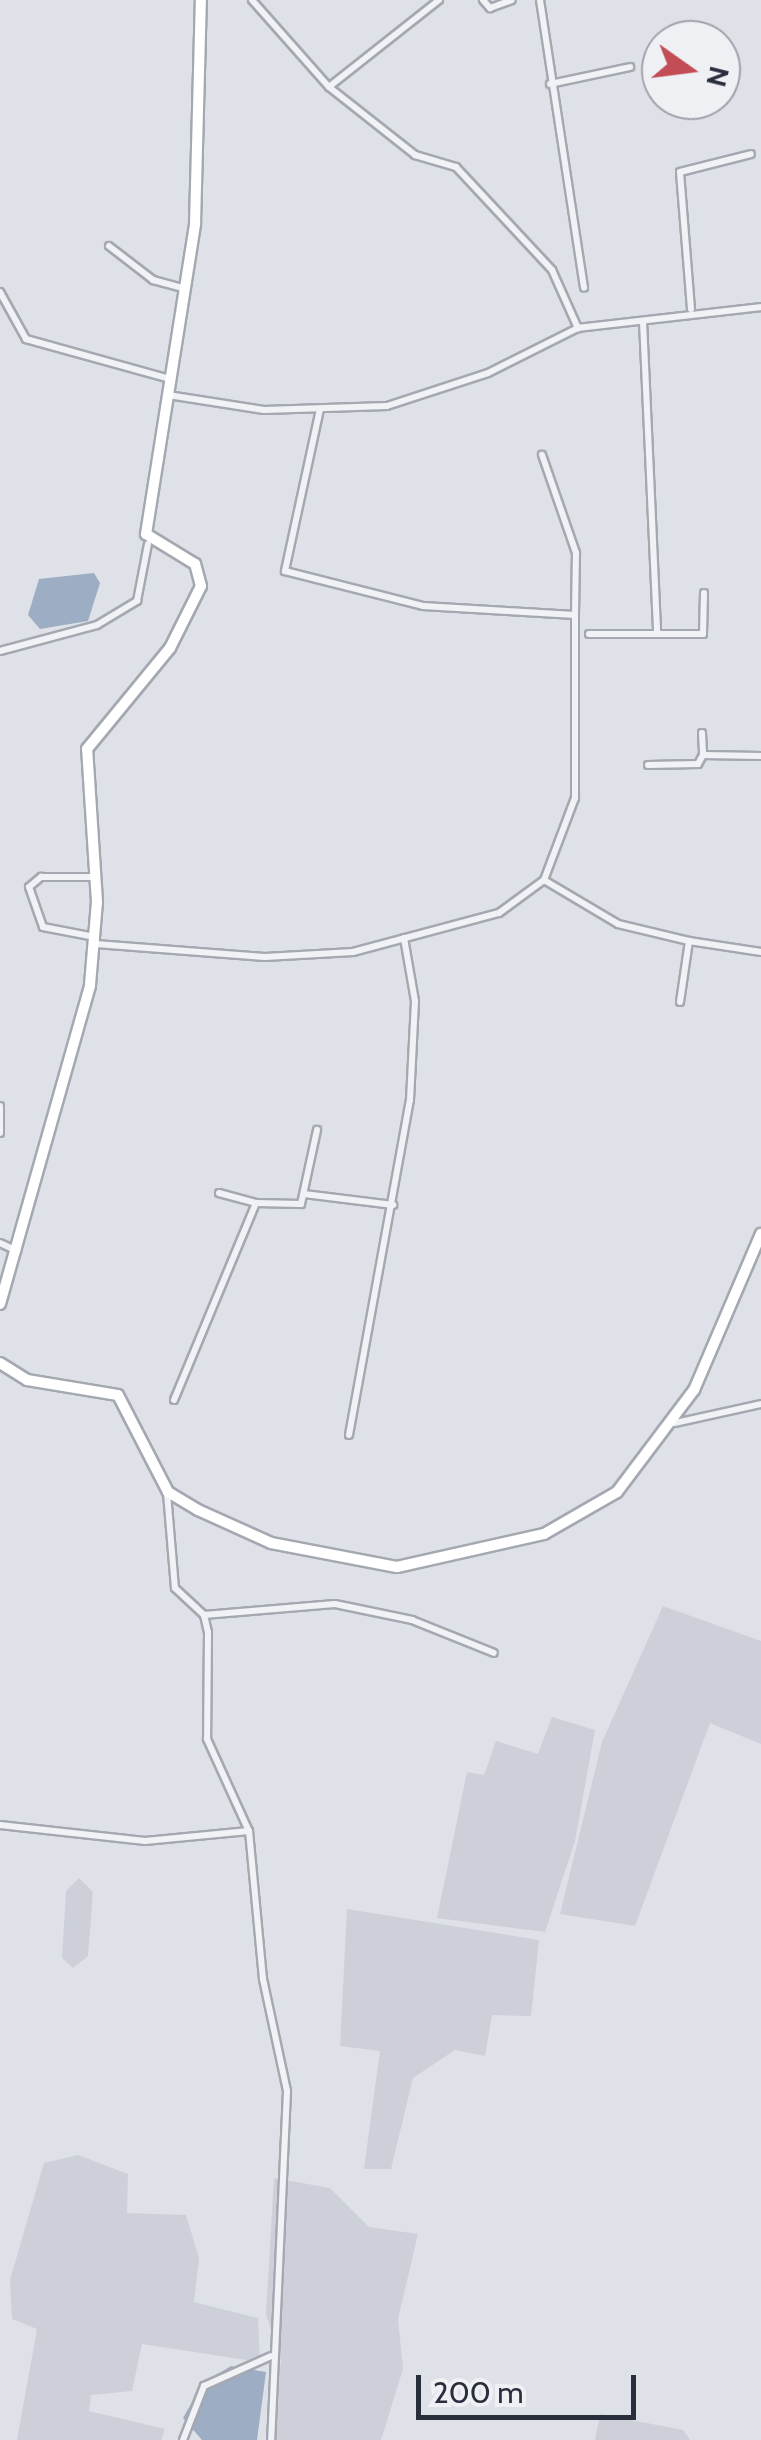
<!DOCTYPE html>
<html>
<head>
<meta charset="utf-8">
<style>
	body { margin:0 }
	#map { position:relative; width:761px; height:2440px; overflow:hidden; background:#dee1e7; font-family:Cabin,sans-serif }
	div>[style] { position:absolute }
	.built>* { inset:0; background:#cdd0d8 }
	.water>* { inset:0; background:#9cadc4 }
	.roads { filter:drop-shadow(2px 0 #a4a8b0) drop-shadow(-2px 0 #a4a8b0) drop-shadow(0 2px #a4a8b0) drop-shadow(0 -2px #a4a8b0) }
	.street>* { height:6px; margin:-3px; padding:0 3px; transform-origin:3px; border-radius:3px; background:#f1f2f5 }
	.secondary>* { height:10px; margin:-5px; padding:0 5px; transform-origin:5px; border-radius:5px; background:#fff }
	span { translate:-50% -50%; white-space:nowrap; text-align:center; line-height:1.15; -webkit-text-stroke:8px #eef0f4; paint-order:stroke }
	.north { position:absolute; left:641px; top:20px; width:100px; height:100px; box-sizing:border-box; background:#eef0f4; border:2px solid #9fa2aa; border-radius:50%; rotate:104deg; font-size:28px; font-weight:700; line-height:40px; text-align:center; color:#292e3c }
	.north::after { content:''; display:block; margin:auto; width:35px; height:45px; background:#c24d56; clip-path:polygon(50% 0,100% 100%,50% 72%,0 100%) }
	.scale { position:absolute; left:416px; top:2375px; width:220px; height:45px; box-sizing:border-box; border:5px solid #292e3c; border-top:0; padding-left:12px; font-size:30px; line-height:35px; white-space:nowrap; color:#292e3c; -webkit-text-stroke:8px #eef0f4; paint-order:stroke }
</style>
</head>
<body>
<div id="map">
	<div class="built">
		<i style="clip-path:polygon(663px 1606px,761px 1641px,761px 1744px,710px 1723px,635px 1926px,560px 1914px,602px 1742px)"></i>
		<i style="clip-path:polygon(552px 1717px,595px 1730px,575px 1841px,545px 1932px,437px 1918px,467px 1772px,484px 1775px,496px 1741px,538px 1754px)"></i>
		<i style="clip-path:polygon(79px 1878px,93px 1892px,88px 1956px,73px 1968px,62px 1958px,66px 1891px)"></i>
		<i style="clip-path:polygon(347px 1909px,539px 1940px,531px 2016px,492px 2015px,485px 2056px,455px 2050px,413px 2078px,391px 2169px,364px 2169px,380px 2051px,340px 2046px)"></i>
		<i style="clip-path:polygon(78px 2155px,128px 2174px,127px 2213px,186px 2215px,199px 2258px,194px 2302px,258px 2318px,260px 2362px,142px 2344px,132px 2391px,91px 2395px,89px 2411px,165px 2429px,161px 2440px,17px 2440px,37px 2329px,12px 2319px,10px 2280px,44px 2163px)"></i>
		<i style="clip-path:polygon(274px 2178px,330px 2188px,369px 2227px,418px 2234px,398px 2319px,403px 2369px,381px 2440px,267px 2440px,281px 2362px,266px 2314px)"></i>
		<i style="clip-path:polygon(600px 2414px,683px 2430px,690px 2440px,595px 2440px)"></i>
	</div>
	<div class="water">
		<i style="clip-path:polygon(94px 573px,100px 583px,88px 621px,40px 629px,28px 615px,39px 579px)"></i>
		<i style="clip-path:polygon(231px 2366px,266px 2372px,257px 2440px,202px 2440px,183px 2418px,203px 2383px)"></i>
	</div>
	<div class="roads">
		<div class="street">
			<i style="left:252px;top:0;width:116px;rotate:48.5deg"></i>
			<i style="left:439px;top:0;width:140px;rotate:141.7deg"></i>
			<i style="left:329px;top:87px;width:110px;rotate:38.3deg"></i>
			<i style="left:415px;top:155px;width:43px;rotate:16.3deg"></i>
			<i style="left:456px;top:167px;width:141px;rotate:47deg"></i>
			<i style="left:552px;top:270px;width:64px;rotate:65.9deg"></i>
			<i style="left:483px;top:0;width:11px;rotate:49deg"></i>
			<i style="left:490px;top:8px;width:23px;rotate:-20deg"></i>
			<i style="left:540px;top:0;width:291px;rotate:81.3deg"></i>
			<i style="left:550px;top:84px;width:82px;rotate:-12deg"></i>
			<i style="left:109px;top:246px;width:56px;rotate:37.7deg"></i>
			<i style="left:153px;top:280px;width:34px;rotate:15deg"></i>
			<i style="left:0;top:292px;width:54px;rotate:61deg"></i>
			<i style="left:26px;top:339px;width:149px;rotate:15.5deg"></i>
			<i style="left:691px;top:309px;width:137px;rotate:-94.6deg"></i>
			<i style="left:680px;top:172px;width:73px;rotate:-14.2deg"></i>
			<i style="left:643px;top:321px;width:312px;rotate:87.4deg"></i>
			<i style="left:168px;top:395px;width:97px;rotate:8.9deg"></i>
			<i style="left:264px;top:410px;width:123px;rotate:-1.9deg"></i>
			<i style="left:387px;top:406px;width:106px;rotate:-18.1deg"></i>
			<i style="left:488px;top:373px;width:101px;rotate:-26.6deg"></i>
			<i style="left:578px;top:328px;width:184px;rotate:-6.5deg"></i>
			<i style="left:320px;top:409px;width:166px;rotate:102.2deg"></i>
			<i style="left:285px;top:571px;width:142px;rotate:14.2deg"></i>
			<i style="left:423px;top:606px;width:152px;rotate:3.4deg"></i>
			<i style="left:575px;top:615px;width:62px;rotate:-89.1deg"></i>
			<i style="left:576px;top:553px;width:104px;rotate:-109.1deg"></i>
			<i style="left:589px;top:634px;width:114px"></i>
			<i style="left:703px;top:634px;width:41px;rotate:-88.6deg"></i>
			<i style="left:0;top:651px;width:100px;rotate:-15deg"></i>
			<i style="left:97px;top:625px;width:47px;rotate:-31deg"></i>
			<i style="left:137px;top:601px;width:58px;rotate:-79.1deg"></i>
			<i style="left:702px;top:733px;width:22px;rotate:87deg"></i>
			<i style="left:703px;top:755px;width:58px;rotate:1deg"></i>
			<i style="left:648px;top:765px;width:50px;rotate:-1.1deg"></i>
			<i style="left:698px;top:764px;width:10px;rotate:-61deg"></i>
			<i style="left:544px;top:880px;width:88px;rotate:-69.3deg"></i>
			<i style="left:575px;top:798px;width:183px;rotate:-90deg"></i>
			<i style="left:95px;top:937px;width:53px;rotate:-169.1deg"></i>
			<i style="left:43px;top:927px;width:42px;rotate:-109.3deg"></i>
			<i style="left:29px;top:887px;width:16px;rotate:-40deg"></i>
			<i style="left:41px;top:877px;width:54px"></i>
			<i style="left:96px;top:944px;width:169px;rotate:4.4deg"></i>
			<i style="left:265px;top:957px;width:88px;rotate:-3.3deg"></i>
			<i style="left:353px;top:952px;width:151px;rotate:-15deg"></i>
			<i style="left:499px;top:913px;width:56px;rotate:-36.3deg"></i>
			<i style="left:544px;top:880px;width:86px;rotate:30.7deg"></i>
			<i style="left:618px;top:924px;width:73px;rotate:13.5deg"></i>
			<i style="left:680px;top:1002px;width:62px;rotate:-81.6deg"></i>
			<i style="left:689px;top:941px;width:73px;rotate:8.7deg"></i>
			<i style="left:0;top:1106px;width:27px;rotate:90deg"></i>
			<i style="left:219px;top:1193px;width:38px;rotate:15deg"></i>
			<i style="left:304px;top:1194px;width:90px;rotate:7deg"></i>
			<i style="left:0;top:1243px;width:19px;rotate:25deg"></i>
			<i style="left:174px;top:1400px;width:213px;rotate:-67.4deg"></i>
			<i style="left:256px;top:1203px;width:45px;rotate:1.3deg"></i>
			<i style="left:301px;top:1204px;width:76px;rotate:-77.8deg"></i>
			<i style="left:675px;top:1423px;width:88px;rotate:-12.5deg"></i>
			<i style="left:349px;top:1435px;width:341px;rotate:-79.7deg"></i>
			<i style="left:410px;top:1100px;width:99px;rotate:-87.1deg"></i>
			<i style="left:415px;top:1001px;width:64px;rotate:-99.9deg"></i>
			<i style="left:167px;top:1493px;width:95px;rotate:85.2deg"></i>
			<i style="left:175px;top:1588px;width:40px;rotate:43deg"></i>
			<i style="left:204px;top:1615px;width:18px;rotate:77deg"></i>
			<i style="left:208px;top:1633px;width:106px;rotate:90.5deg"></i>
			<i style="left:207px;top:1739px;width:101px;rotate:65.5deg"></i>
			<i style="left:204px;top:1615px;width:131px;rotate:-4.8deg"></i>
			<i style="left:335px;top:1604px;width:79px;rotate:11.7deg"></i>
			<i style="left:412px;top:1620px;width:88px;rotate:21.9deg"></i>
			<i style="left:0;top:1825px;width:146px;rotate:6.3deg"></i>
			<i style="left:145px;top:1841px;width:104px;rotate:-5.5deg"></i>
			<i style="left:249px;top:1831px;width:149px;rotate:84.6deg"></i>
			<i style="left:263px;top:1979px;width:115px;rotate:77.9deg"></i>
			<i style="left:287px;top:2091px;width:349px;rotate:92.6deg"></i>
			<i style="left:183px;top:2440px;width:58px;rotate:-68.7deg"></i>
			<i style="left:204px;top:2386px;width:73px;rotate:-24.1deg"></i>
		</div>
		<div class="secondary">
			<i style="left:0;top:1304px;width:331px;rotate:-74.2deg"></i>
			<i style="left:90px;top:985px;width:83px;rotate:-85.2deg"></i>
			<i style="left:97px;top:902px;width:153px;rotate:-93.7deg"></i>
			<i style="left:87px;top:749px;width:131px;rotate:-50.6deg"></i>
			<i style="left:170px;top:648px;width:69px;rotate:-63.4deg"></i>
			<i style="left:201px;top:586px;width:23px;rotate:-105deg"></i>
			<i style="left:195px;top:564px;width:57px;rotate:-148.5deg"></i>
			<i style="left:146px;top:534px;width:314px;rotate:-81deg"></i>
			<i style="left:195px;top:224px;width:224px;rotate:-88.5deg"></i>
			<i style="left:0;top:1363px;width:32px;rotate:32deg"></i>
			<i style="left:27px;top:1380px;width:92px;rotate:9.4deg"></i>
			<i style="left:118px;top:1395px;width:109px;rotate:62.7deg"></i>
			<i style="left:168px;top:1492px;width:35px;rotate:31deg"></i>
			<i style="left:198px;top:1510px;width:80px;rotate:24.3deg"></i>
			<i style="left:271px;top:1543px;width:128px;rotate:10.8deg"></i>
			<i style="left:397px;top:1567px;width:151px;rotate:-12.7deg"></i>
			<i style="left:544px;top:1534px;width:84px;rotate:-29.9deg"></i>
			<i style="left:617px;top:1492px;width:128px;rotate:-53deg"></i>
			<i style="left:694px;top:1390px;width:170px;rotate:-66.8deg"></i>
		</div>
	</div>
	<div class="north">N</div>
	<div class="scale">200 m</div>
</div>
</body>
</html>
